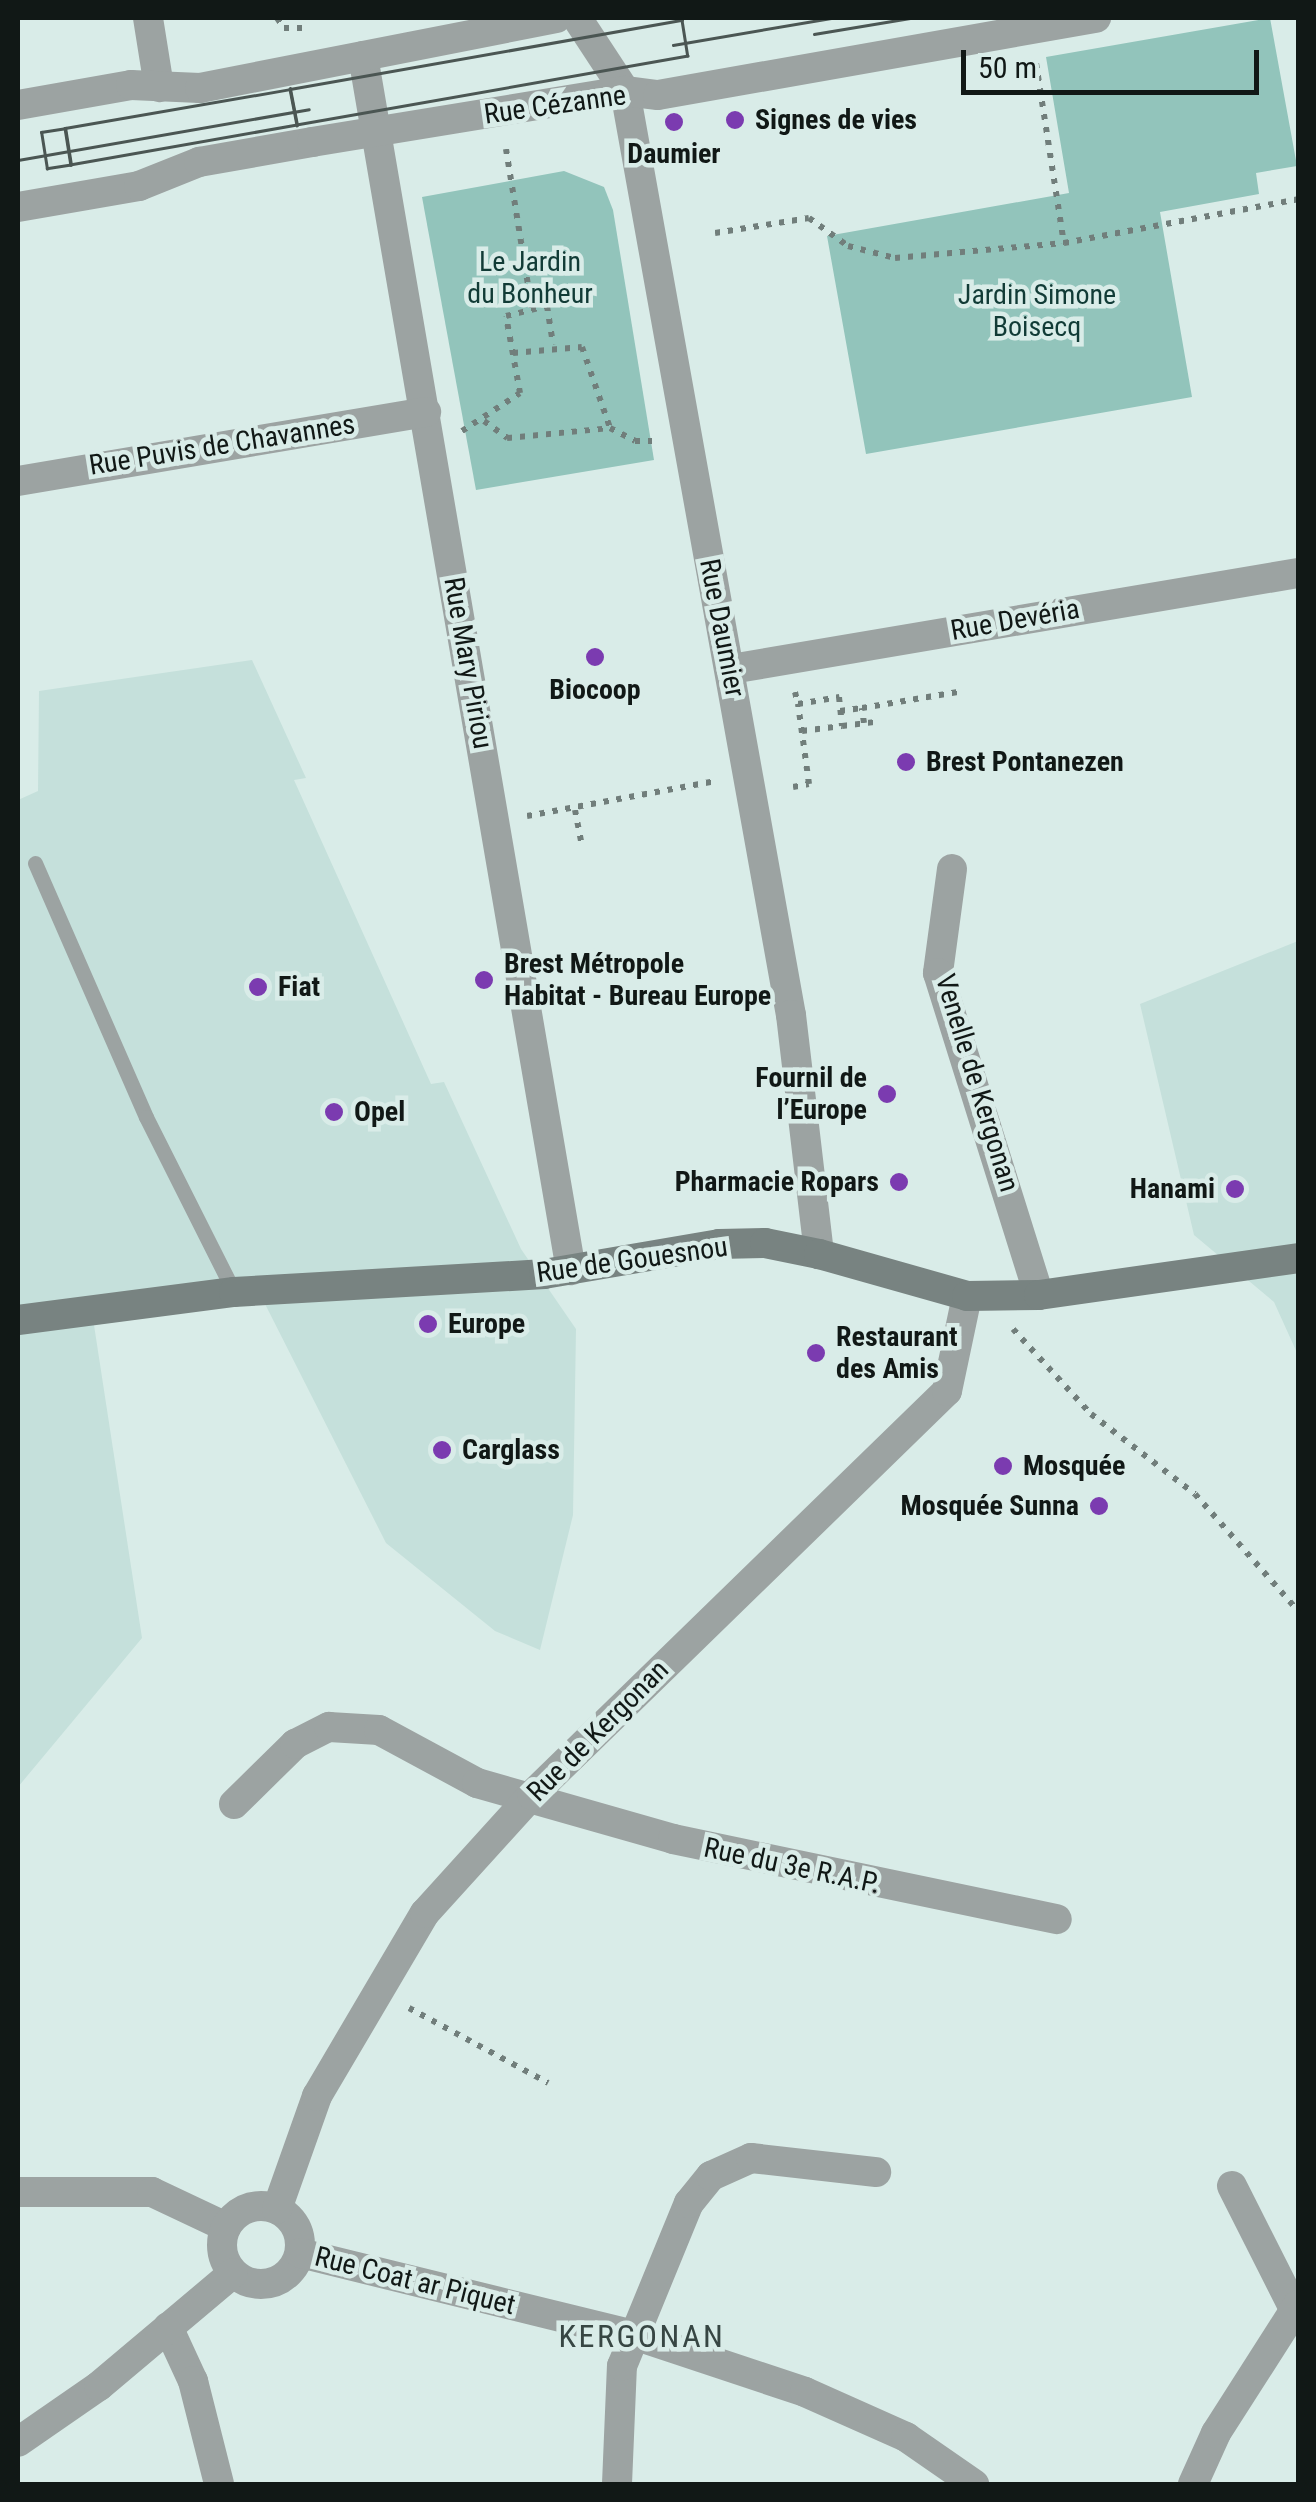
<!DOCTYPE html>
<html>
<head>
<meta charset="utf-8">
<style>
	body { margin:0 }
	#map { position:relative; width:1316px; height:2502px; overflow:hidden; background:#d9ece8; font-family:"Roboto Condensed",sans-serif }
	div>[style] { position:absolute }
	.built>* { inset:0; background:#c5e0db }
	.green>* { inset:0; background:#92c4bb }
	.path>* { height:6px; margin-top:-3px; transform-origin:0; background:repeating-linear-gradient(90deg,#717e7b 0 5px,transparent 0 13px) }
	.lane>* { height:15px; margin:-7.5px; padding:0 7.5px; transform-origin:7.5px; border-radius:7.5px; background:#9ca3a2 }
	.street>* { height:30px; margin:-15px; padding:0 15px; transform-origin:15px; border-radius:15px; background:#9ca3a2 }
	.street>.ring { margin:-15px; padding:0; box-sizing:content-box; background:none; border:30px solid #9ca3a2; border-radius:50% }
	.secondary>* { height:30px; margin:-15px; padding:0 15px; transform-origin:15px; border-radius:15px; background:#788381 }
	.tram>* { height:2.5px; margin:-1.25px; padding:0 1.25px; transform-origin:1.25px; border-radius:1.25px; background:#4b5653 }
	.dots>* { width:28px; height:28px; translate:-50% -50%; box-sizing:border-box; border:5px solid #d9ece8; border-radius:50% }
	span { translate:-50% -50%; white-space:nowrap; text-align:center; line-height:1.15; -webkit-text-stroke:9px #d9ece8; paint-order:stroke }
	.street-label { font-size:28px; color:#111816 }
	.poi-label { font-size:28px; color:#111816; font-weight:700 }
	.left { translate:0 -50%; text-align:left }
	.right { translate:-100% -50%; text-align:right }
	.park-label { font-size:28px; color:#113b36 }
	.quarter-label { font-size:32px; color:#374643; letter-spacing:2.5px }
	.frame { position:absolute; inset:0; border:20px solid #111816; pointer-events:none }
	.scale { position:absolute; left:961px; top:50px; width:298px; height:45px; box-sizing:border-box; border:5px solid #111816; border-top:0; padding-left:12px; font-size:30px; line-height:35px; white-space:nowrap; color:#111816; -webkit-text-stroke:8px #d9ece8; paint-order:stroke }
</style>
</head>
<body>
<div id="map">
	<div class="built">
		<i style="clip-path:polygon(252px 660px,306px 778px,294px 780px,431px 1084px,444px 1082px,521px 1249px,576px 1329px,573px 1515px,540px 1650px,495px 1631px,386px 1543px,264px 1302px,94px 1325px,142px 1638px,18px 1787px,18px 800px,38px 791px,39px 691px)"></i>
		<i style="clip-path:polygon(1298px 941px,1298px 1355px,1274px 1302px,1194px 1235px,1140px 1004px)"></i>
	</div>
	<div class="green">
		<i style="clip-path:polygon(1270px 18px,1297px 166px,1256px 173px,1259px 194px,1160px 212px,1192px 397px,866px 454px,827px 236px,1069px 193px,1046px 57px)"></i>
		<i style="clip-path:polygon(564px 171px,604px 187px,613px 210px,654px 460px,476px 490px,422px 197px)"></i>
	</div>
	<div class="path">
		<i style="left:277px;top:18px;width:12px;rotate:55deg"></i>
		<i style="left:284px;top:28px;width:24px"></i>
		<i style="left:1036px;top:63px;width:182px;rotate:81.2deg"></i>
		<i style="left:506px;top:149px;width:163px;rotate:80.8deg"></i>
		<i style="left:715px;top:233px;width:95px;rotate:-9.1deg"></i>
		<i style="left:809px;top:218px;width:48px;rotate:35.7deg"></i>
		<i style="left:848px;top:246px;width:49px;rotate:14.3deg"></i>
		<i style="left:895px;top:258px;width:170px;rotate:-5.1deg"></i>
		<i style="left:1064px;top:243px;width:238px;rotate:-10.6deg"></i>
		<i style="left:513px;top:353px;width:69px;rotate:-5deg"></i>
		<i style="left:582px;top:347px;width:86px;rotate:70.9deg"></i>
		<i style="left:484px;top:421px;width:29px;rotate:36deg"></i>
		<i style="left:507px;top:438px;width:103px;rotate:-5.5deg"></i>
		<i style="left:610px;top:428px;width:28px;rotate:27deg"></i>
		<i style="left:635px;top:441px;width:17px"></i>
		<i style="left:462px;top:431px;width:69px;rotate:-33.2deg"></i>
		<i style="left:520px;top:393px;width:78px;rotate:-100.3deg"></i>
		<i style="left:506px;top:316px;width:42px;rotate:-13.7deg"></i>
		<i style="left:547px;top:306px;width:39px;rotate:81deg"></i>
		<i style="left:795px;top:692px;width:12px;rotate:76deg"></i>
		<i style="left:798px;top:704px;width:42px;rotate:-9.7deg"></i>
		<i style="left:839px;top:697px;width:29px;rotate:84deg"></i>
		<i style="left:842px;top:726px;width:38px;rotate:-7deg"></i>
		<i style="left:840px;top:711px;width:22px;rotate:-8deg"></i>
		<i style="left:864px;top:723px;width:15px;rotate:-98deg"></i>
		<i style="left:862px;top:708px;width:97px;rotate:-9.5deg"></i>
		<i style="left:802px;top:731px;width:40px;rotate:-7.1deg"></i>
		<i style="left:793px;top:787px;width:16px;rotate:-11deg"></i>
		<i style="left:809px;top:784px;width:81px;rotate:-97.8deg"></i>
		<i style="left:575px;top:810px;width:37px;rotate:79deg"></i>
		<i style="left:527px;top:816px;width:192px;rotate:-10.5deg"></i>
		<i style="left:1013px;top:1329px;width:115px;rotate:47.5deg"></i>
		<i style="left:1091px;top:1414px;width:131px;rotate:37.6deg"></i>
		<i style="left:1195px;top:1494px;width:156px;rotate:48.6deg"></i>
		<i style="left:409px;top:2008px;width:158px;rotate:28.3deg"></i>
	</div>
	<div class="lane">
		<i style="left:35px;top:863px;width:277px;rotate:66.4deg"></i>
		<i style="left:146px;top:1117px;width:196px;rotate:63.3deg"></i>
	</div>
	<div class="street">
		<i style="left:148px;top:18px;width:70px;rotate:80.9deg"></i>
		<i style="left:577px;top:18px;width:87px;rotate:56.7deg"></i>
		<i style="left:625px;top:91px;width:939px;rotate:79.82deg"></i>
		<i style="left:791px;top:1015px;width:241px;rotate:83.3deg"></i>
		<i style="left:363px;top:56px;width:1232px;rotate:80.28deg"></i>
		<i style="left:18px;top:105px;width:115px;rotate:-10deg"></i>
		<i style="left:131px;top:85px;width:69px;rotate:2.5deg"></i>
		<i style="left:200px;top:88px;width:363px;rotate:-11.1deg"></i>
		<i style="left:18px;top:207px;width:123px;rotate:-9.8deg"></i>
		<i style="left:139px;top:186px;width:65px;rotate:-21.8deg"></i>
		<i style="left:199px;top:162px;width:115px;rotate:-10deg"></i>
		<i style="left:312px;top:142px;width:317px;rotate:-9.3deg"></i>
		<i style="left:625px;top:91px;width:33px;rotate:7deg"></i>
		<i style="left:658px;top:95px;width:445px;rotate:-10deg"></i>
		<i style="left:18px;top:481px;width:414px;rotate:-9.6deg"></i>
		<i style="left:731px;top:669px;width:575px;rotate:-9.61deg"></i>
		<i style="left:952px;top:869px;width:105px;rotate:97.7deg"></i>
		<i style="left:938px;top:973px;width:337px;rotate:72.6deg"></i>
		<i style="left:234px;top:1804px;width:86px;rotate:-44.5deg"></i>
		<i style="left:295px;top:1744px;width:38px;rotate:-27deg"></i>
		<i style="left:329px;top:1727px;width:50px;rotate:3.4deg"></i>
		<i style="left:379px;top:1730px;width:111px;rotate:28.4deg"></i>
		<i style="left:477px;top:1783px;width:204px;rotate:15.9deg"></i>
		<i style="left:673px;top:1839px;width:392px;rotate:11.8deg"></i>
		<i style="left:1232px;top:2186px;width:138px;rotate:63.2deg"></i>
		<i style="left:18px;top:2192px;width:134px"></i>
		<i style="left:152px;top:2192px;width:82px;rotate:25.3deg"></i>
		<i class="ring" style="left:222px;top:2206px;width:48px;height:48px"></i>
		<i style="left:277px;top:2209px;width:120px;rotate:-70.5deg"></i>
		<i style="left:317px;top:2096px;width:212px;rotate:-59.5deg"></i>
		<i style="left:425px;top:1913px;width:159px;rotate:-47.8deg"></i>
		<i style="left:532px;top:1795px;width:579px;rotate:-44.23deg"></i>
		<i style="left:947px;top:1391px;width:97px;rotate:-78.1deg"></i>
		<i style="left:300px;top:2253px;width:341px;rotate:13.8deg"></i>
		<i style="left:631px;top:2334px;width:183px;rotate:18.4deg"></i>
		<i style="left:805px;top:2392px;width:111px;rotate:24deg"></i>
		<i style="left:906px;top:2437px;width:83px;rotate:34.7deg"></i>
		<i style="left:168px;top:2327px;width:60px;rotate:65.2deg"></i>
		<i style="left:193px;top:2381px;width:106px;rotate:75.8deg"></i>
		<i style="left:18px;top:2442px;width:98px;rotate:-34.7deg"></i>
		<i style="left:99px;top:2386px;width:175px;rotate:-40.1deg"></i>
		<i style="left:617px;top:2484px;width:118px;rotate:-87.6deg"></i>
		<i style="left:622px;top:2366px;width:176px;rotate:-67.7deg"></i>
		<i style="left:689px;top:2203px;width:35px;rotate:-51deg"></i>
		<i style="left:711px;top:2176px;width:44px;rotate:-24.2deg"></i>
		<i style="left:751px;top:2158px;width:126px;rotate:6.4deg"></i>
		<i style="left:1193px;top:2484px;width:56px;rotate:-65.7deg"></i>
		<i style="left:1216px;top:2433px;width:152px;rotate:-57.4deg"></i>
	</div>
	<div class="secondary">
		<i style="left:18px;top:1320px;width:218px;rotate:-7.4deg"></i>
		<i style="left:234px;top:1292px;width:311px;rotate:-3.3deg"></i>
		<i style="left:544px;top:1274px;width:178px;rotate:-9.7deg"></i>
		<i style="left:719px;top:1244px;width:46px;rotate:-1.2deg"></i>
		<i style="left:765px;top:1243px;width:55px;rotate:11.5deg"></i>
		<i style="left:819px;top:1254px;width:154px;rotate:15.8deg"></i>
		<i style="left:967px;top:1296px;width:72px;rotate:-0.8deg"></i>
		<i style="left:1039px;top:1295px;width:262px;rotate:-8.1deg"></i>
	</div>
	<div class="tram">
		<i style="left:682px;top:20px;width:36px;rotate:81deg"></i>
		<i style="left:688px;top:56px;width:397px;rotate:170deg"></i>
		<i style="left:297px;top:125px;width:37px;rotate:-101deg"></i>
		<i style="left:290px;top:89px;width:398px;rotate:-10deg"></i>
		<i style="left:814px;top:34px;width:97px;rotate:-9.5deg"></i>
		<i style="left:673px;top:45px;width:160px;rotate:-9.7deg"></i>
		<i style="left:290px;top:89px;width:37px;rotate:79deg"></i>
		<i style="left:297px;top:125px;width:230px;rotate:170deg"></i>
		<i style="left:71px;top:165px;width:37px;rotate:-99deg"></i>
		<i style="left:65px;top:128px;width:228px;rotate:-9.8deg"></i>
		<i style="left:65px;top:128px;width:37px;rotate:81deg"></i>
		<i style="left:71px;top:165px;width:24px;rotate:171deg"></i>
		<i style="left:47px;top:169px;width:37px;rotate:-99deg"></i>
		<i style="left:41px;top:132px;width:24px;rotate:-9deg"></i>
		<i style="left:18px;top:160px;width:295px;rotate:-9.9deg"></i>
	</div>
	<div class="dots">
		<i style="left:735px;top:120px;background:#7b3bb0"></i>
		<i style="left:674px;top:122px;background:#7b3bb0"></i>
		<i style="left:595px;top:657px;background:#7b3bb0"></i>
		<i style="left:906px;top:762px;background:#7b3bb0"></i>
		<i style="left:484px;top:980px;background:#7b3bb0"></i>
		<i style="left:258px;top:987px;background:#7b3bb0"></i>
		<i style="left:887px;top:1094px;background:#7b3bb0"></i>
		<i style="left:334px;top:1112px;background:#7b3bb0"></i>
		<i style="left:899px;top:1182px;background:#7b3bb0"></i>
		<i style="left:1235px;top:1189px;background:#7b3bb0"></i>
		<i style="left:428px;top:1324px;background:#7b3bb0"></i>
		<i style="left:816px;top:1353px;background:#7b3bb0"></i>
		<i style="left:442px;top:1450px;background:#7b3bb0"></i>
		<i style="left:1003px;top:1466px;background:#7b3bb0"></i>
		<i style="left:1099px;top:1506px;background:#7b3bb0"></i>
	</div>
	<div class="street-label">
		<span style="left:555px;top:105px;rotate:-8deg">Rue Cézanne</span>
		<span style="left:222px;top:445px;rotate:-9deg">Rue Puvis de Chavannes</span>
		<span style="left:1015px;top:620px;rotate:-10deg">Rue Devéria</span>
		<span style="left:722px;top:628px;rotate:79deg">Rue Daumier</span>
		<span style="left:468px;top:663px;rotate:80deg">Rue Mary Piriou</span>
		<span style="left:977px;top:1083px;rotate:73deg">Venelle de Kergonan</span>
		<span style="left:632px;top:1260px;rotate:-8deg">Rue de Gouesnou</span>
		<span style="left:598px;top:1731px;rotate:-45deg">Rue de Kergonan</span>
		<span style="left:792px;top:1866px;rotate:12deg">Rue du 3e R.A.P.</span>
		<span style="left:415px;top:2281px;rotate:14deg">Rue Coat ar Piquet</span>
	</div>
	<div class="poi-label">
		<span class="left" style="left:755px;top:120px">Signes de vies</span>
		<span style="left:674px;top:154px">Daumier</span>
		<span style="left:595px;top:690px">Biocoop</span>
		<span class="left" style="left:926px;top:762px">Brest Pontanezen</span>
		<span class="left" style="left:504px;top:980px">Brest Métropole<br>Habitat - Bureau Europe</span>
		<span class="left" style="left:278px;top:987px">Fiat</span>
		<span class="right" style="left:867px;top:1094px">Fournil de<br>l’Europe</span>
		<span class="left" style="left:354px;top:1112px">Opel</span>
		<span class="right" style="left:879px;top:1182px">Pharmacie Ropars</span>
		<span class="right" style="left:1215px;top:1189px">Hanami</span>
		<span class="left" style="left:448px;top:1324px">Europe</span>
		<span class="left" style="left:836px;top:1353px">Restaurant<br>des Amis</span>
		<span class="left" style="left:462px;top:1450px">Carglass</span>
		<span class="left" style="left:1023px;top:1466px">Mosquée</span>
		<span class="right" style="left:1079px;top:1506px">Mosquée Sunna</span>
	</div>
	<div class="park-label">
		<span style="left:530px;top:278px">Le Jardin<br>du Bonheur</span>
		<span style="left:1037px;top:311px">Jardin Simone<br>Boisecq</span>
	</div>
	<div class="quarter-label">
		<span style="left:642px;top:2336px">KERGONAN</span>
	</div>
	<div class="frame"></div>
	<div class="scale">50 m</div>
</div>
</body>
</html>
